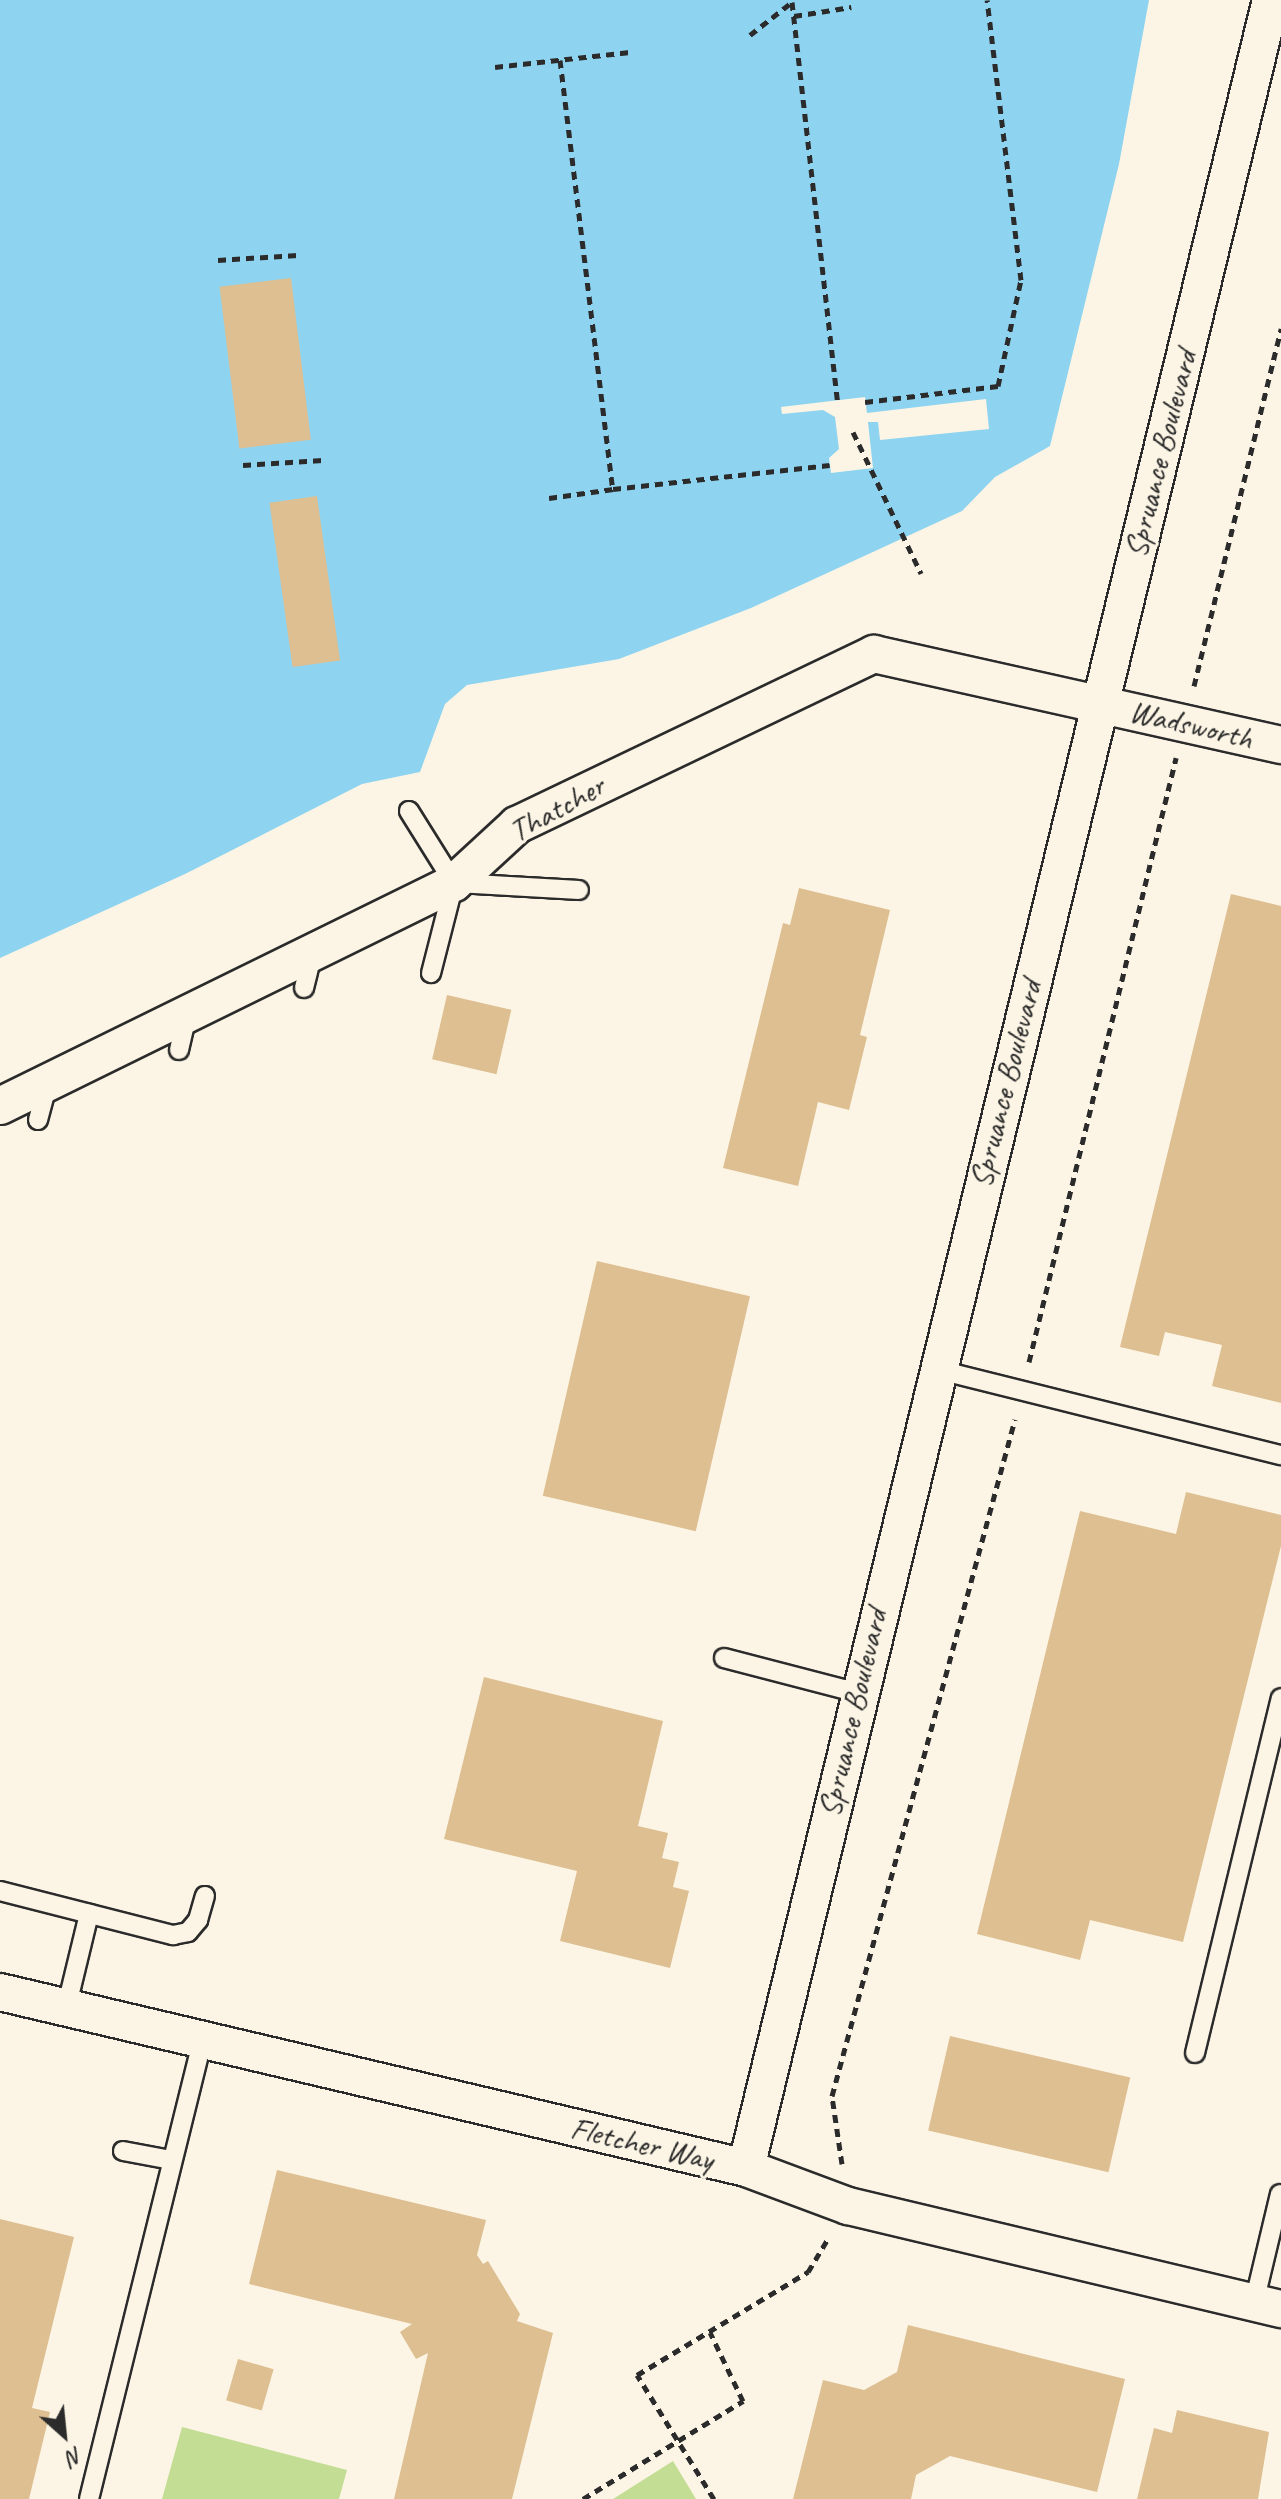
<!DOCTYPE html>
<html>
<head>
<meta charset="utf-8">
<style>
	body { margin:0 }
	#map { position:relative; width:1281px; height:2499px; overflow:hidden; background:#fcf5e5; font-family:Caveat,sans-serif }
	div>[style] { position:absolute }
	.green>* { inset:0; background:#c3dd94 }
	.water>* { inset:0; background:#8ed3f0 }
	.pier>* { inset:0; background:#fcf5e5 }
	.building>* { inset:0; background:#ddbf91; transform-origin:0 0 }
	.path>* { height:5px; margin-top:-2.5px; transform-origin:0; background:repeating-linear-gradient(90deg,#2b2b2b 0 8px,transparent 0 14px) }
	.roads { filter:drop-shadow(2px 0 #2b2b2b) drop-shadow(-2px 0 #2b2b2b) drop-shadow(0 2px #2b2b2b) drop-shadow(0 -2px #2b2b2b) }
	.service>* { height:18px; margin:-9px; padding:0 9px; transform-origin:9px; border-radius:9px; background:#fcf5e5 }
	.minor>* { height:36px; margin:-18px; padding:0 18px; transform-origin:18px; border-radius:18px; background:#fcf5e5 }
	span { translate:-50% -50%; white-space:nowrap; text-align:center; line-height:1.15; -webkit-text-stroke:6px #fcf5e5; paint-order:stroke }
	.street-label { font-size:32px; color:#2b2b2b }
	.north { position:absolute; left:24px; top:2395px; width:80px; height:80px; -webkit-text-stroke:6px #fcf5e5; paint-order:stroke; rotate:153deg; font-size:22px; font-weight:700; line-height:32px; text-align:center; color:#2b2b2b }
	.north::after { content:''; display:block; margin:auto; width:28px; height:36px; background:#2b2b2b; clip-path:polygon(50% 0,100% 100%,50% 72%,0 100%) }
</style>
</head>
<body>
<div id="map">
	<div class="green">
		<i style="clip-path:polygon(182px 2427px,347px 2470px,339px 2499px,162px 2499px)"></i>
		<i style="clip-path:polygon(673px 2461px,696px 2499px,613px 2499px)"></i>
	</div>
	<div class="water">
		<i style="clip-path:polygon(0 0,1149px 0,1119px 164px,1050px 446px,995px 477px,962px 511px,751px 608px,619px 659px,467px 685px,445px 704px,420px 772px,362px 784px,185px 874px,0 958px)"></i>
	</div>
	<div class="pier">
		<i style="clip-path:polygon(865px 397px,867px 413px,986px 399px,989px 429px,880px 440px,878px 422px,868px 422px,873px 468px,831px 473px,829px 458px,839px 449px,835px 417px,823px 410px,782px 414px,781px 407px)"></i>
	</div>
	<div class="building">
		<i style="left:291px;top:278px;width:163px;height:72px;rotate:83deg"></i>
		<i style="left:317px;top:496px;width:166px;height:48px;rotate:82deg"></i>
		<i style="clip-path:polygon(799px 888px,890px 910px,860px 1035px,867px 1037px,849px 1110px,818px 1102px,798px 1186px,723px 1168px,783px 923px,790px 925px)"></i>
		<i style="clip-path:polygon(1231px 894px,1281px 906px,1281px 1403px,1212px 1386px,1222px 1345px,1165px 1332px,1159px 1356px,1120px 1347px)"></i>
		<i style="left:447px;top:995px;width:66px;height:66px;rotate:13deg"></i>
		<i style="left:597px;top:1261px;width:157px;height:241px;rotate:13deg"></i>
		<i style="clip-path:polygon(1186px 1492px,1281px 1515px,1281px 1546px,1183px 1942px,1090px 1920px,1080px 1960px,977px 1934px,1080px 1511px,1176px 1534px)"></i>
		<i style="clip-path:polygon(484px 1677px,663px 1721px,638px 1826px,668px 1833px,662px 1858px,679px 1862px,673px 1887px,689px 1891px,670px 1968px,560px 1941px,577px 1871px,444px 1839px)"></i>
		<i style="left:950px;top:2036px;width:185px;height:97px;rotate:13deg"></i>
		<i style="clip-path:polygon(277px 2170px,486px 2220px,477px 2255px,483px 2264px,488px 2261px,520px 2314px,517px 2321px,553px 2333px,512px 2499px,394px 2499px,428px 2353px,416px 2359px,400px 2332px,412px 2324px,249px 2284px)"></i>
		<i style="clip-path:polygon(0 2219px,74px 2237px,32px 2408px,50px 2412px,29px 2499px,0 2499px)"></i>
		<i style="clip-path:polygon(908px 2325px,1125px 2379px,1097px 2492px,950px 2456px,916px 2475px,911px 2499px,793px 2499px,823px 2380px,864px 2390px,897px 2372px)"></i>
		<i style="left:238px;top:2359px;width:37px;height:43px;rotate:16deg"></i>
		<i style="clip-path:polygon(1177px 2410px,1269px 2432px,1258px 2499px,1137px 2499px,1154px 2428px,1172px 2433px)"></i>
	</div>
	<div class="path">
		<i style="left:794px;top:16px;width:58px;rotate:-9deg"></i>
		<i style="left:750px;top:35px;width:53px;rotate:-38.2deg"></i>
		<i style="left:792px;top:2px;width:401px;rotate:83.5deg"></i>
		<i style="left:560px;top:60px;width:432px;rotate:83deg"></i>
		<i style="left:613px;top:489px;width:218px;rotate:-6.3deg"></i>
		<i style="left:495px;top:67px;width:136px;rotate:-6.3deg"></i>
		<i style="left:218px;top:260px;width:80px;rotate:-3.6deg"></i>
		<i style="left:865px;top:402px;width:134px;rotate:-6.9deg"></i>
		<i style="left:998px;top:386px;width:108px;rotate:-77.8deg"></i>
		<i style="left:1021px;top:280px;width:282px;rotate:-96.9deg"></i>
		<i style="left:853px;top:432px;width:157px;rotate:64.3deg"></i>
		<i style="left:243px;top:465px;width:80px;rotate:-3.6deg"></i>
		<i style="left:549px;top:498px;width:65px;rotate:-8deg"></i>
		<i style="left:1194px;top:686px;width:368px;rotate:-76.3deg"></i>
		<i style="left:1029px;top:1362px;width:622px;rotate:-76.32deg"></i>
		<i style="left:842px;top:2164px;width:69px;rotate:-98.4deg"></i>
		<i style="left:832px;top:2096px;width:701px;rotate:-74.87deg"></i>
		<i style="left:583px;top:2499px;width:188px;rotate:-31.5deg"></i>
		<i style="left:743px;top:2401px;width:76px;rotate:-115.6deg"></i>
		<i style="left:714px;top:2499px;width:146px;rotate:-121.8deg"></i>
		<i style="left:637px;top:2375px;width:200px;rotate:-31.1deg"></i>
		<i style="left:808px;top:2272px;width:39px;rotate:-59deg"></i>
	</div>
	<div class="roads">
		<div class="service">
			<i style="left:409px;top:811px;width:85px;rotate:58deg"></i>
			<i style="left:454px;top:883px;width:93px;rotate:104.3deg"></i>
			<i style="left:457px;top:883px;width:122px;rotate:3.3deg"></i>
			<i style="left:304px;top:988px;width:34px;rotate:-76deg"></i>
			<i style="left:179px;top:1050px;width:37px;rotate:-77deg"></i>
			<i style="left:38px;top:1120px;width:38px;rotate:-75deg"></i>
			<i style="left:935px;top:1369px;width:357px;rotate:14deg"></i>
			<i style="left:724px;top:1658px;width:138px;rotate:14.6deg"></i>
			<i style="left:0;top:1891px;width:179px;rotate:14.3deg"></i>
			<i style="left:173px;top:1935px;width:15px;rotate:-11deg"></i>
			<i style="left:188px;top:1932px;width:16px;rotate:-50deg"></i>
			<i style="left:198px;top:1920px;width:25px;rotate:-74deg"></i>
			<i style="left:66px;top:2009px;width:98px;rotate:-76.4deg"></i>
			<i style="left:1195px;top:2053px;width:365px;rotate:-76.4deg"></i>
			<i style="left:123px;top:2151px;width:49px;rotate:10.6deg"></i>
			<i style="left:1254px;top:2303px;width:112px;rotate:-76.6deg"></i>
			<i style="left:89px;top:2499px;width:470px;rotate:-76.1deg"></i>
		</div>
		<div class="minor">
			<i style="left:0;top:1106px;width:506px;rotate:-26.16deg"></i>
			<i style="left:454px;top:883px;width:86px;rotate:-42.6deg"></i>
			<i style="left:517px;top:825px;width:396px;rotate:-25.6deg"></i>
			<i style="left:874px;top:654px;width:417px;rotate:12.6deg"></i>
			<i style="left:0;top:1992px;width:766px;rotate:13.27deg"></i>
			<i style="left:746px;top:2168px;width:109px;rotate:20.4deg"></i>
			<i style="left:848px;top:2206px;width:445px;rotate:13.4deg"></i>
			<i style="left:746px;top:2168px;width:2231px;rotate:-76.39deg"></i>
		</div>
	</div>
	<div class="street-label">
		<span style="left:1161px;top:454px;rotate:-76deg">Spruance Boulevard</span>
		<span style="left:1191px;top:725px;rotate:13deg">Wadsworth</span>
		<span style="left:557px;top:809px;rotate:-29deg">Thatcher</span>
		<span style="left:1006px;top:1084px;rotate:-76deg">Spruance Boulevard</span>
		<span style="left:853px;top:1713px;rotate:-77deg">Spruance Boulevard</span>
		<span style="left:642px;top:2144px;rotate:13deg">Fletcher Way</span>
	</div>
	<div class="north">N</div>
</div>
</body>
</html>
